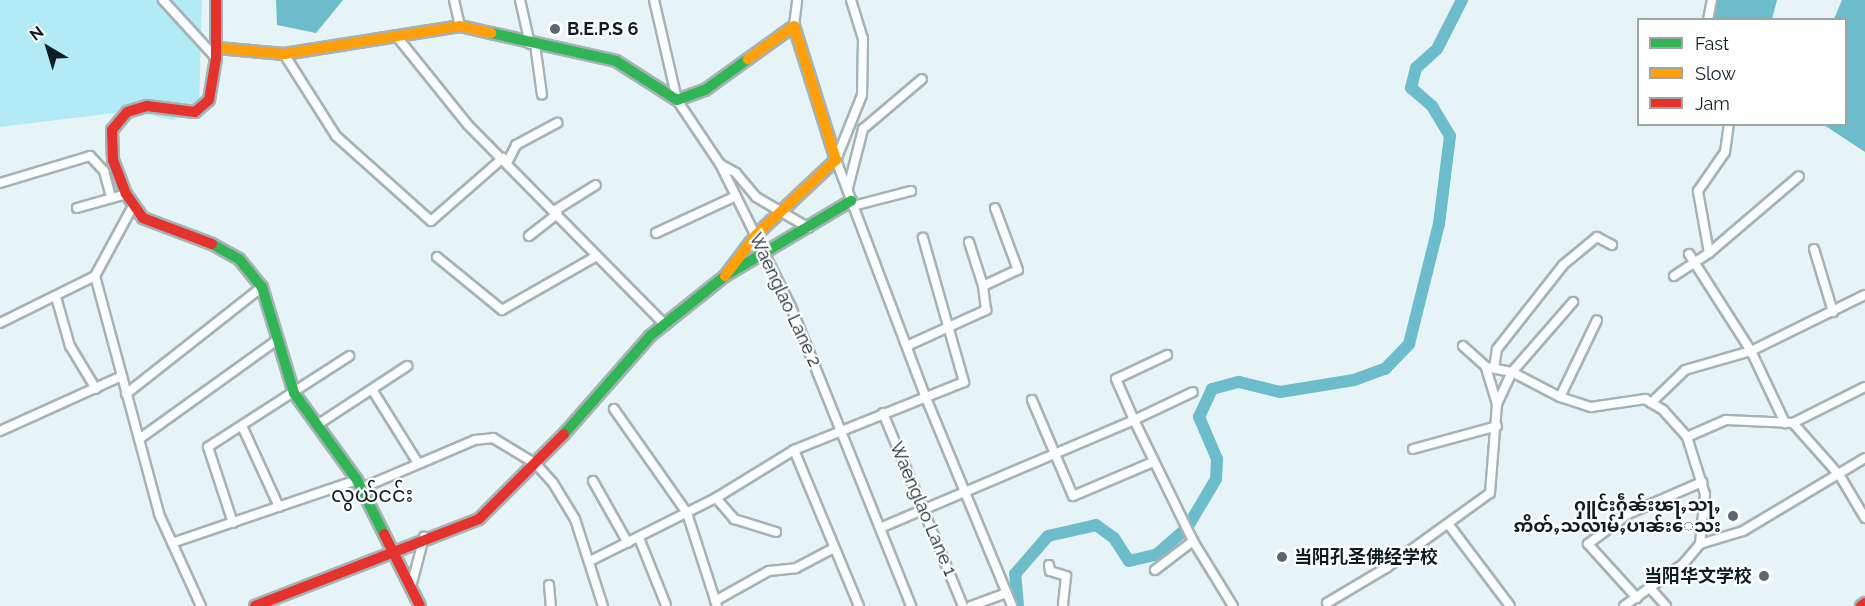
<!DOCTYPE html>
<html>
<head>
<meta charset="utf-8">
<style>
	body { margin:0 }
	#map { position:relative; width:1865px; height:606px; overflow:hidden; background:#e6f4f7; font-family:Raleway,"Noto Sans SC","Noto Sans Myanmar",sans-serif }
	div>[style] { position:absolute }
	.green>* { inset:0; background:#b2eaf6 }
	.water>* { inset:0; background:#6cbccc }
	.river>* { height:12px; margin:-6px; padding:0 6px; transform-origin:6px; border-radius:6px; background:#6cbccc }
	.roads { filter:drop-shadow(2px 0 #a5b3b6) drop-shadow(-2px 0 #a5b3b6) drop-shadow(0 2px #a5b3b6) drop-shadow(0 -2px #a5b3b6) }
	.street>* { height:8px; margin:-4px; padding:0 4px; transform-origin:4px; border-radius:4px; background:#fbfdfe }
	.fast>* { height:10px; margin:-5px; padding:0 5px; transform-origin:5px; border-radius:5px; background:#30b455 }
	.slow>* { height:10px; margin:-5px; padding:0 5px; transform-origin:5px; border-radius:5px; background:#ff9f0a }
	.jam>* { height:10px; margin:-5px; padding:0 5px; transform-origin:5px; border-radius:5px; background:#e5322d }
	.dots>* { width:16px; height:16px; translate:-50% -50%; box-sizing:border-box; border:3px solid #fff; border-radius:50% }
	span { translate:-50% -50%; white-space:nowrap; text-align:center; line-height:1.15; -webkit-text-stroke:4.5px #fff; paint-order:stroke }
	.poi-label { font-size:18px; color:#0d1e22; font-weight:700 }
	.left { translate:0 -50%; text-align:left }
	.right { translate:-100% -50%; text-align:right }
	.street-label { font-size:18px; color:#0d1e22 }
	.quarter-label { font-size:21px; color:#0d1e22 }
	.legend { position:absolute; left:1637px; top:18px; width:210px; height:108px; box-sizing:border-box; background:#fff; border:2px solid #9ea5a7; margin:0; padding:8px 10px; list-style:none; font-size:18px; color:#0d1e22 }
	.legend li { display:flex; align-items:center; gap:12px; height:30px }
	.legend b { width:30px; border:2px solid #9ea5a7 }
	.north { position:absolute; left:18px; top:18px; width:60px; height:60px; -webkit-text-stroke:4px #fff; paint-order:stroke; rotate:322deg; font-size:16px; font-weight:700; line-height:24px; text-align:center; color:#0d1e22 }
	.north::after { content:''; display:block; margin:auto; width:21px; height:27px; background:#0d1e22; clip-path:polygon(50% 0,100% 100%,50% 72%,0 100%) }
</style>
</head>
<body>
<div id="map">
	<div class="green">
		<i style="clip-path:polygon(0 0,202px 0,199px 107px,174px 120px,130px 111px,0 127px)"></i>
	</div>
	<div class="water">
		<i style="clip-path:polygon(276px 0,343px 0,316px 33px,277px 25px)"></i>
		<i style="clip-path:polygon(1716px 0,1777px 0,1772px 19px,1710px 20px)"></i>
		<i style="clip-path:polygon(1842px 0,1865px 0,1865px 152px,1824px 125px,1846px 124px,1846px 20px,1834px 19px)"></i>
	</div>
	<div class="river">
		<i style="left:1018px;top:606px;width:32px;rotate:-95deg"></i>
		<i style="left:1015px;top:574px;width:50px;rotate:-49deg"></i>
		<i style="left:1048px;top:536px;width:49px;rotate:-12.9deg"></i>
		<i style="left:1096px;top:525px;width:22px;rotate:36deg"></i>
		<i style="left:1114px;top:538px;width:27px;rotate:57deg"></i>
		<i style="left:1129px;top:561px;width:28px;rotate:-13deg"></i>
		<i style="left:1156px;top:555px;width:41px;rotate:-41.1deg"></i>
		<i style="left:1187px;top:528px;width:57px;rotate:-59.4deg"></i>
		<i style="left:1216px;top:479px;width:20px;rotate:-87deg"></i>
		<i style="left:1217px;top:459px;width:46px;rotate:-113.2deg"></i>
		<i style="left:1199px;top:417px;width:31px;rotate:-65deg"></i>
		<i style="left:1212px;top:389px;width:28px;rotate:-15deg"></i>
		<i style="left:1239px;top:382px;width:42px;rotate:13.7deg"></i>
		<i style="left:1280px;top:392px;width:75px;rotate:-9.2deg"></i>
		<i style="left:1354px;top:380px;width:33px;rotate:-20deg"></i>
		<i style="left:1385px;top:369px;width:35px;rotate:-46deg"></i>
		<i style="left:1409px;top:344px;width:124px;rotate:-76deg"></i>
		<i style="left:1439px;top:224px;width:89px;rotate:-82.9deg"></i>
		<i style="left:1450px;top:136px;width:35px;rotate:-121deg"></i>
		<i style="left:1432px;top:106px;width:28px;rotate:-139deg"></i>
		<i style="left:1411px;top:88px;width:21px;rotate:-76deg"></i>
		<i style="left:1416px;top:68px;width:28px;rotate:-42deg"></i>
		<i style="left:1437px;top:49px;width:55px;rotate:-63deg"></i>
	</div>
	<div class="roads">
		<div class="street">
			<i style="left:163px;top:0;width:79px;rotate:47.6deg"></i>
			<i style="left:454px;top:0;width:27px;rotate:77deg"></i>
			<i style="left:520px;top:0;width:45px;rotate:77.2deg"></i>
			<i style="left:654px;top:0;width:103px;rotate:77deg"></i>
			<i style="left:677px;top:100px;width:77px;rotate:56.1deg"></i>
			<i style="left:720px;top:164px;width:160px;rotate:63.6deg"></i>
			<i style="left:791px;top:307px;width:322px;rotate:68.1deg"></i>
			<i style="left:851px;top:0;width:41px;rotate:72.9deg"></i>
			<i style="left:863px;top:39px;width:56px;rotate:91deg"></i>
			<i style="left:862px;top:95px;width:70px;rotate:111.8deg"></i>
			<i style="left:836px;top:160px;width:254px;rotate:69.3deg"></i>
			<i style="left:926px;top:398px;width:225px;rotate:67.5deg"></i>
			<i style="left:1708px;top:20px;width:20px;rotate:-79deg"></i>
			<i style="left:794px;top:26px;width:26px;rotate:-83deg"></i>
			<i style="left:398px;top:38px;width:112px;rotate:51.2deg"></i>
			<i style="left:468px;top:125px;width:281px;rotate:45.4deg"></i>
			<i style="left:535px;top:44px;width:51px;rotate:82.2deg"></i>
			<i style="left:284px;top:54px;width:97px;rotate:57.6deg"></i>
			<i style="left:336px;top:136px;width:127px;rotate:41.8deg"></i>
			<i style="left:431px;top:221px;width:96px;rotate:-41.2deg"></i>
			<i style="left:508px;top:161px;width:18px;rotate:-63deg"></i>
			<i style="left:516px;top:145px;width:47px;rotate:-28.2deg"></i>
			<i style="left:720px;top:164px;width:18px;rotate:29deg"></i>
			<i style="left:736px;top:173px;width:31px;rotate:50deg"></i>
			<i style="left:756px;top:197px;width:61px;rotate:30.3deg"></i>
			<i style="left:0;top:183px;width:94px;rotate:-16.7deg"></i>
			<i style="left:90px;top:156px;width:21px;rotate:47deg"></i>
			<i style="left:104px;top:171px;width:28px;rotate:75deg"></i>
			<i style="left:848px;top:188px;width:61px;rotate:-75.7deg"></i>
			<i style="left:863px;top:129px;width:77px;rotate:-40.3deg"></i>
			<i style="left:853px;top:206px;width:60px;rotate:-14.5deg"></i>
			<i style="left:77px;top:208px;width:51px;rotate:-15.9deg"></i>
			<i style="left:554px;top:211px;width:49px;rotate:-31.8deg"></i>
			<i style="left:656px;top:233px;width:88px;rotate:-24.8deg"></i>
			<i style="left:529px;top:236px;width:36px;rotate:-38deg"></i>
			<i style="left:969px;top:242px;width:46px;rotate:72.3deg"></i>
			<i style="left:1814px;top:249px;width:66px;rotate:73.2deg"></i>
			<i style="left:1709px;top:253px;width:63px;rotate:-100.1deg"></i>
			<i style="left:1698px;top:191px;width:47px;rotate:-55.3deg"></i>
			<i style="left:1725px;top:152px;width:28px;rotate:-82deg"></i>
			<i style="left:1689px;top:254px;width:115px;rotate:57.4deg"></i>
			<i style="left:1751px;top:351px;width:80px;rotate:64.7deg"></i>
			<i style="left:437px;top:257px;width:84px;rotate:39.2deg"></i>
			<i style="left:502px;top:310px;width:107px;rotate:-29.7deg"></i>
			<i style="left:95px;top:276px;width:246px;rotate:74.9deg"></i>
			<i style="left:159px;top:514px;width:101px;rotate:65.5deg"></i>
			<i style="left:1674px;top:276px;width:42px;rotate:-33.3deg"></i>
			<i style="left:1709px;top:253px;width:118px;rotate:-40.5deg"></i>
			<i style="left:56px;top:297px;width:51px;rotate:74.1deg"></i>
			<i style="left:70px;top:346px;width:50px;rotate:58.8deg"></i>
			<i style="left:0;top:323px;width:106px;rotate:-26.3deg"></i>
			<i style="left:95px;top:276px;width:80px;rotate:-61.5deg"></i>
			<i style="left:909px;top:345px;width:85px;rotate:-24.4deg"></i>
			<i style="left:986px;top:310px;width:24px;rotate:-97deg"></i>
			<i style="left:983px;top:286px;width:38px;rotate:-25deg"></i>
			<i style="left:1018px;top:270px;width:66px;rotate:-110.4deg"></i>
			<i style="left:1463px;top:346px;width:31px;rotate:42deg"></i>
			<i style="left:1486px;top:367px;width:26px;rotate:11deg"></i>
			<i style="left:1512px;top:372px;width:54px;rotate:27.5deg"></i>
			<i style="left:1560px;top:397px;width:33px;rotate:18deg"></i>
			<i style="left:1591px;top:407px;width:55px;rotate:-8.4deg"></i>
			<i style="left:1645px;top:399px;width:21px;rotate:31deg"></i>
			<i style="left:1663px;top:410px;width:36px;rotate:48deg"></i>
			<i style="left:1687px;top:437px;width:60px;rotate:72.5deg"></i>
			<i style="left:1705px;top:494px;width:50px;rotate:95.7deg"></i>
			<i style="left:1700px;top:544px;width:26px;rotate:130deg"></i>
			<i style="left:1683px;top:564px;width:72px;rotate:144.6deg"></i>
			<i style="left:1167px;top:355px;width:56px;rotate:154.8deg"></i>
			<i style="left:1116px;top:379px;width:45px;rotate:66.3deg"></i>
			<i style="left:1134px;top:420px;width:65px;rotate:-25.4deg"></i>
			<i style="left:1494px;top:368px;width:19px;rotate:-81deg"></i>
			<i style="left:1497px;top:349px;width:107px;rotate:-51.8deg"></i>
			<i style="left:1563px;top:265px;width:44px;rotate:-39.5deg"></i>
			<i style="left:1597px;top:237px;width:17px;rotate:28deg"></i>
			<i style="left:373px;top:391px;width:85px;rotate:58deg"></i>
			<i style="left:126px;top:394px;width:173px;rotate:-38.2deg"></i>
			<i style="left:1560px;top:397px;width:85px;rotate:-64.3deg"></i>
			<i style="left:1032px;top:400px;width:104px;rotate:66.9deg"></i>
			<i style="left:1073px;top:496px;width:87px;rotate:-23deg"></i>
			<i style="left:1651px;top:403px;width:47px;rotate:-44.1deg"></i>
			<i style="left:1685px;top:370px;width:69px;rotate:-16.1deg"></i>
			<i style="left:1751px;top:351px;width:127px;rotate:-26.2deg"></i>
			<i style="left:1497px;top:404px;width:35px;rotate:-65deg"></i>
			<i style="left:1512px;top:372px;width:93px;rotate:-48.9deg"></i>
			<i style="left:614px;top:409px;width:127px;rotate:54.9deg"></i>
			<i style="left:687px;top:513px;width:98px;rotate:72.1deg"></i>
			<i style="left:883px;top:413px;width:209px;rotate:67.5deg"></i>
			<i style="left:1793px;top:423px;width:80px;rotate:-26.6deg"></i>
			<i style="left:317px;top:425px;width:108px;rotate:-33.2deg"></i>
			<i style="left:242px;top:426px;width:89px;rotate:65.4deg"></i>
			<i style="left:0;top:431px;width:134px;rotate:-24.3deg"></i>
			<i style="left:142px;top:437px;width:166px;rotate:-35.7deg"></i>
			<i style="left:1687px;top:437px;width:43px;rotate:-23.6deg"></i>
			<i style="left:1726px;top:420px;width:67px;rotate:2.6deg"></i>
			<i style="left:1793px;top:423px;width:71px;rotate:48.4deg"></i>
			<i style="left:1840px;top:476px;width:49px;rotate:59.2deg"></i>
			<i style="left:1413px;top:449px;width:87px;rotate:-15.3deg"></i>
			<i style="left:794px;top:450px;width:169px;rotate:67.4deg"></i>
			<i style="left:593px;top:481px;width:71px;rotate:60.6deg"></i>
			<i style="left:362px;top:488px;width:123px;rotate:-23deg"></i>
			<i style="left:475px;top:440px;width:18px;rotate:-6deg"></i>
			<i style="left:493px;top:438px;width:50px;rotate:31.2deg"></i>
			<i style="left:536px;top:464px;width:25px;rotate:48deg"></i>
			<i style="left:553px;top:483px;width:42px;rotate:58.6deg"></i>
			<i style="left:575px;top:519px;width:91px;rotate:72.2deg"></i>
			<i style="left:716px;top:498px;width:28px;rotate:49deg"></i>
			<i style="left:734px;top:519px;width:44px;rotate:17.2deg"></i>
			<i style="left:233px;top:523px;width:80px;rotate:-108.2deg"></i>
			<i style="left:208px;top:447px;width:168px;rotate:-32.8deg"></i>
			<i style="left:1449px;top:525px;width:101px;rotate:53deg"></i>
			<i style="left:880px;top:528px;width:276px;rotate:-23deg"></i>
			<i style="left:1134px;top:420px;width:135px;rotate:64deg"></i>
			<i style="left:639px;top:538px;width:72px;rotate:68.1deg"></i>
			<i style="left:172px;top:543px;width:195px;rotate:-18.8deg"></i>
			<i style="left:1700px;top:544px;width:45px;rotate:-16.8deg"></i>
			<i style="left:1743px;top:531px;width:142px;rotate:-30.9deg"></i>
			<i style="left:592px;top:560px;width:139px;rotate:-26.6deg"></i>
			<i style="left:716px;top:498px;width:92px;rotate:-31.6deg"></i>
			<i style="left:794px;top:450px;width:183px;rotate:-21.8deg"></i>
			<i style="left:964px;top:382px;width:150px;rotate:-105.9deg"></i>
			<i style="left:1049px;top:565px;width:6px;rotate:81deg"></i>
			<i style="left:1050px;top:571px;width:17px;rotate:17deg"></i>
			<i style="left:1066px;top:576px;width:30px;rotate:96deg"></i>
			<i style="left:1155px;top:570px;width:48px;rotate:-37.3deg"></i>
			<i style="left:1193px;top:541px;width:76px;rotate:58.4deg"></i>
			<i style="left:549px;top:585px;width:21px;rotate:85deg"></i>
			<i style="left:411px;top:587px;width:52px;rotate:-75.4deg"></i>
			<i style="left:1650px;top:588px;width:24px;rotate:48deg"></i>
			<i style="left:1637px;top:598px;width:73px;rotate:-132.2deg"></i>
			<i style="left:1588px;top:544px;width:50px;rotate:-36.9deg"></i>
			<i style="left:1628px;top:514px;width:81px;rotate:-23.4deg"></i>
			<i style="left:715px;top:601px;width:62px;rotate:-29.1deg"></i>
			<i style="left:769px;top:571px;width:27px;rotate:-6deg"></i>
			<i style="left:796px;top:568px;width:43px;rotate:-27.8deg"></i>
			<i style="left:1327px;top:603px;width:69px;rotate:-30.7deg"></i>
			<i style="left:1386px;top:568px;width:128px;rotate:-35.8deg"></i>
			<i style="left:1490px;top:493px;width:89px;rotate:-85.5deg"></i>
			<i style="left:1497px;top:404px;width:39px;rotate:-107deg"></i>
			<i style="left:971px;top:606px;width:37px;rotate:-20deg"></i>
		</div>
		<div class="fast">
			<i style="left:491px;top:33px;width:128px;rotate:12.6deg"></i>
			<i style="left:616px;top:61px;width:72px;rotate:32.6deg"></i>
			<i style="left:677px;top:100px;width:30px;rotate:-20deg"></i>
			<i style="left:705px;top:90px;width:53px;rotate:-35.8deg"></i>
			<i style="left:212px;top:244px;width:31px;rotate:29deg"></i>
			<i style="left:239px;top:259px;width:36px;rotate:51deg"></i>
			<i style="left:262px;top:287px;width:111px;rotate:73.2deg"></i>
			<i style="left:294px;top:393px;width:107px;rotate:54.1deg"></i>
			<i style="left:357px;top:480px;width:60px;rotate:63.4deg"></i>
			<i style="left:564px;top:434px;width:130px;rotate:-48.7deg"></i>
			<i style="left:650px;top:336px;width:96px;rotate:-38.7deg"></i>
			<i style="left:725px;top:276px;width:147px;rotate:-30.8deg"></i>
		</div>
		<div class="slow">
			<i style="left:217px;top:48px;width:67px;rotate:5.1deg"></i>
			<i style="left:284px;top:54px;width:178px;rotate:-9deg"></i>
			<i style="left:460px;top:26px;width:32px;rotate:13deg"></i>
			<i style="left:725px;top:276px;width:51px;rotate:-52.9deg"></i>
			<i style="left:756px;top:235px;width:110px;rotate:-43.2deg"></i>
			<i style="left:836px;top:160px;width:140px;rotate:-107.4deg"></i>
			<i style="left:794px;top:26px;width:57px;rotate:144.3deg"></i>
		</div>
		<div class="jam">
			<i style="left:212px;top:244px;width:74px;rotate:-159.4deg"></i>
			<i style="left:143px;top:218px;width:29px;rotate:-125deg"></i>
			<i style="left:126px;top:194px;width:36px;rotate:-111deg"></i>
			<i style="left:113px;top:160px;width:30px;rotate:-92deg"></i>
			<i style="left:112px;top:130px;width:23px;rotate:-50deg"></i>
			<i style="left:127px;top:112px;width:21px;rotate:-17deg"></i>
			<i style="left:147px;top:106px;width:48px;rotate:7.1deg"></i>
			<i style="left:195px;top:112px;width:18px;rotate:-41deg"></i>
			<i style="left:209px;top:100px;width:43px;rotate:-80.5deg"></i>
			<i style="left:216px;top:58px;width:58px;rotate:-90deg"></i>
			<i style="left:384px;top:534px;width:80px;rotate:63.4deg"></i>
			<i style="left:255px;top:606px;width:240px;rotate:-21.2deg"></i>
			<i style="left:479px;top:519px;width:120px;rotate:-45deg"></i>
			<i style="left:1861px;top:606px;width:5px;rotate:-37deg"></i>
		</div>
	</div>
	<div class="dots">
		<i style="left:555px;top:29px;background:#59696d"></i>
		<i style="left:1733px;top:516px;background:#59696d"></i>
		<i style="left:1282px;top:557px;background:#59696d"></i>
		<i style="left:1764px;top:576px;background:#59696d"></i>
	</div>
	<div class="poi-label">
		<span class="left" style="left:567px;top:29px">B.E.P.S 6</span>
		<span class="right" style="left:1721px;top:516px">ႁူင်းႁဵၼ်းၽႃႇသႃႇ<br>ဢိတ်ႇသလၢမ်ႇပၢၼ်းေသး</span>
		<span class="left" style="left:1294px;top:557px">当阳孔圣佛经学校</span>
		<span class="right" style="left:1752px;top:576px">当阳华文学校</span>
	</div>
	<div class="street-label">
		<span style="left:785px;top:300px;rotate:65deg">Waenglao Lane 2</span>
		<span style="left:923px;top:509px;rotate:67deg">Waenglao Lane 1</span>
	</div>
	<div class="quarter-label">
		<span style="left:372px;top:495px">လွယ်ငင်း</span>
	</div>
	<ul class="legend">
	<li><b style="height:8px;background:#30b455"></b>Fast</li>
	<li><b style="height:8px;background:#ff9f0a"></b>Slow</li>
	<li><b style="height:8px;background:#e5322d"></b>Jam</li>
	</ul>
	<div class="north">N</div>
</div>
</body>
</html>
